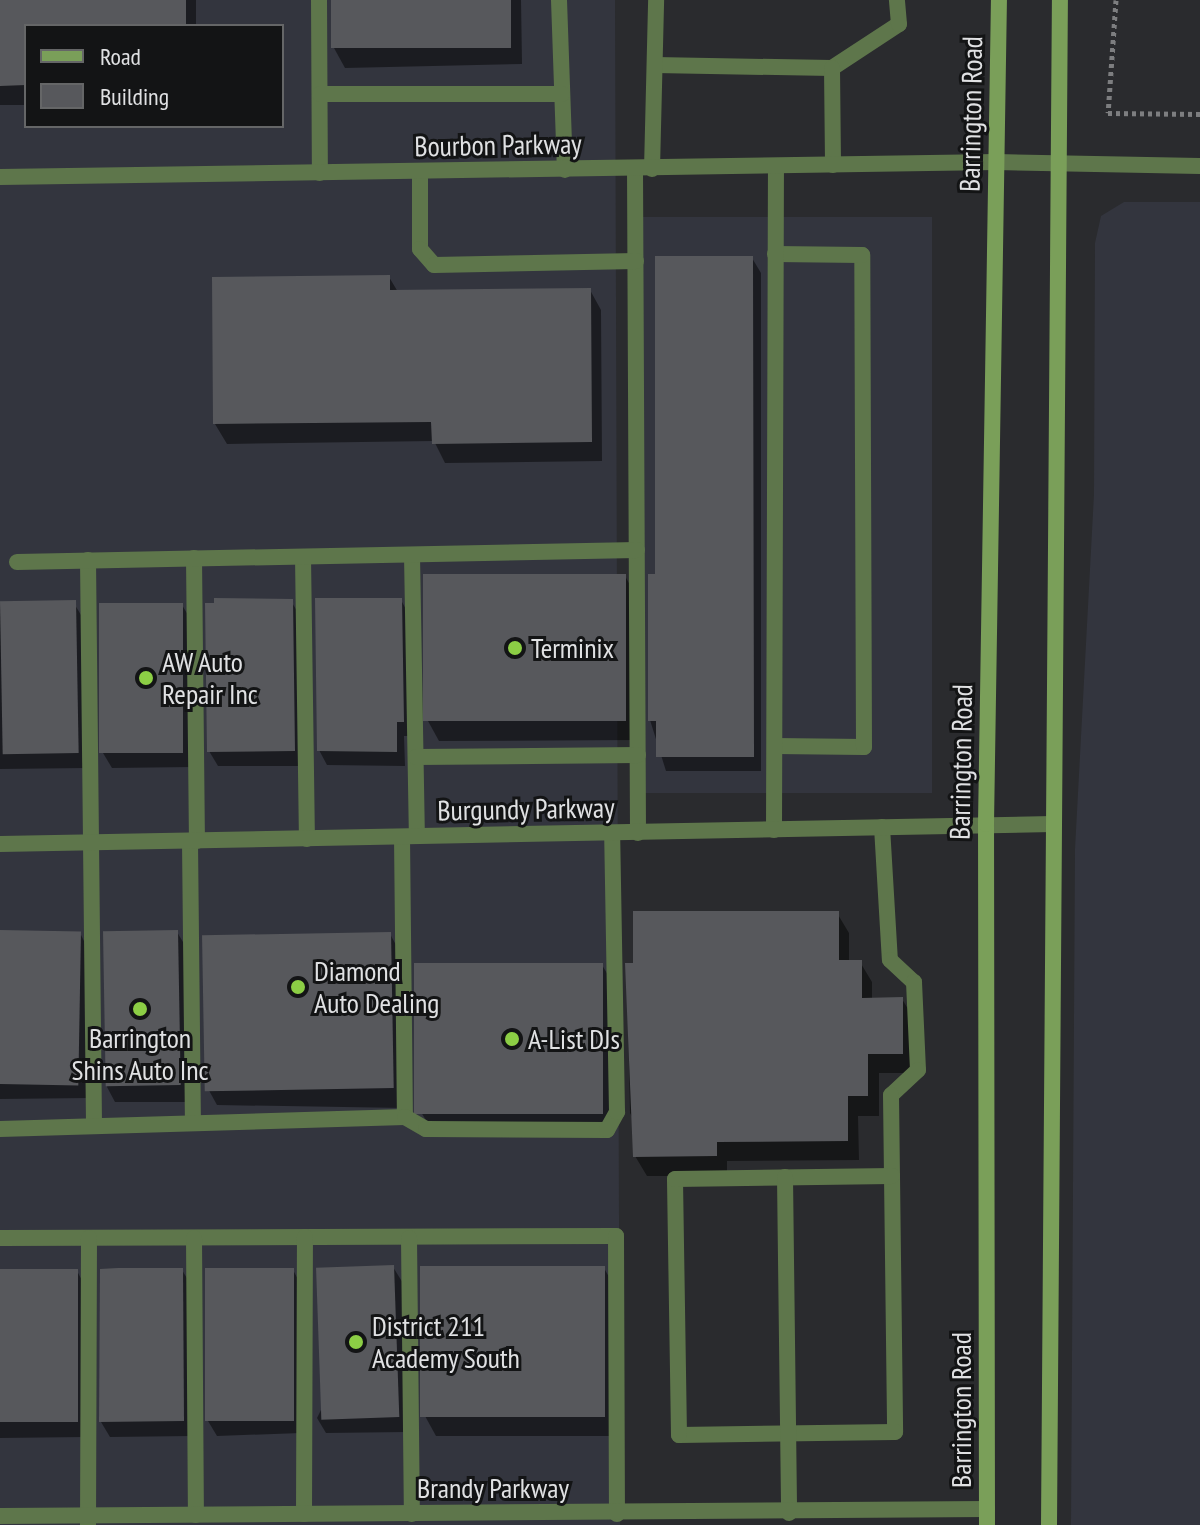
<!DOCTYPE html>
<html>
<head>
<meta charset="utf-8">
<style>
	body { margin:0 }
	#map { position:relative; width:1200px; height:1525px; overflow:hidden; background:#2a2b2e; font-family:"PT Sans Narrow",sans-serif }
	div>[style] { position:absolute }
	.built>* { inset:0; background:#33353e; transform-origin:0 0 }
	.shadow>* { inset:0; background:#0007 }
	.building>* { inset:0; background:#57585c; transform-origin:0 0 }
	.path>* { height:5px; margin-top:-2.5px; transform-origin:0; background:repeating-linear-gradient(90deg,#7d7e80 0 4px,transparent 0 8px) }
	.service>* { height:16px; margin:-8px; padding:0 8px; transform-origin:8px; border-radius:8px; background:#5e764b }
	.minor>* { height:16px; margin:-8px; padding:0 8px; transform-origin:8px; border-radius:8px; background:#5e764b }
	.tertiary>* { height:16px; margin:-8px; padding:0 8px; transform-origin:8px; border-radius:8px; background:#5e764b }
	.secondary>* { height:16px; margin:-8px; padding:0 8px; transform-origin:8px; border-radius:8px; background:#7a9f59 }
	.dots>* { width:22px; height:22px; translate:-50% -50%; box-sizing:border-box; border:4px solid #131415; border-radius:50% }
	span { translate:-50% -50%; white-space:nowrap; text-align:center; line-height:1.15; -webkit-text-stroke:6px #131415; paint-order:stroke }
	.street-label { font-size:28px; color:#e0e1e3 }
	.poi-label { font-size:28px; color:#e0e1e3 }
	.left { translate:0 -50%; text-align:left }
	.legend { position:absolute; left:24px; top:24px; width:260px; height:104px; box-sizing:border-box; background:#131415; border:2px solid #656667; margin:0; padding:10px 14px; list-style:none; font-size:24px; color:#e0e1e3 }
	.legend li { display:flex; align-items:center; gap:16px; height:40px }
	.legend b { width:40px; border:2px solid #656667 }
</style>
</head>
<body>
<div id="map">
	<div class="built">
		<i style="clip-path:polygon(evenodd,0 0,615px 0,620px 1525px,0 1525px,0 0,26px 26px,282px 26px,282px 126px,26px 126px,26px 26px)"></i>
		<i style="clip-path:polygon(1124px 202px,1200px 202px,1200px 1525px,1071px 1525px,1075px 849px,1094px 494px,1095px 243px,1101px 216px)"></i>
		<i style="left:932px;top:217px;width:576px;height:296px;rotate:90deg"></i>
	</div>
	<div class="shadow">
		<i style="clip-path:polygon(0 0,196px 0,196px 26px,26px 26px,26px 105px,0 105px)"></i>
		<i style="clip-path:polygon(333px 0,521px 0,522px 64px,345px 68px,334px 48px)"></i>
		<i style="clip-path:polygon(752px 258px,761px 273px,761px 771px,666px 771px,650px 720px,657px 576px)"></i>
		<i style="clip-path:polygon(389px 277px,398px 292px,590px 290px,601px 310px,602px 461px,445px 463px,434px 441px,227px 444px,215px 424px)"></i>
		<i style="clip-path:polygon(625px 576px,636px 596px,637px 740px,439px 741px,428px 721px)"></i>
		<i style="clip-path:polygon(401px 600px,409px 615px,411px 736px,404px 736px,405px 766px,327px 765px,319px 750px)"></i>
		<i style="clip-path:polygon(291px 601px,300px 616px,302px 766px,218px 766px,209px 751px)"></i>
		<i style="clip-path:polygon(0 605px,75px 605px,84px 620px,87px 768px,0 769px)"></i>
		<i style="clip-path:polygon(182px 605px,191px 620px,193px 767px,112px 768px,103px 753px)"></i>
		<i style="clip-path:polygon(837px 913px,849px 933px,849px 962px,860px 962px,872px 982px,872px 1000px,902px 999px,914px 1019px,914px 1073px,879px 1073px,879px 1116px,858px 1116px,859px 1160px,727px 1161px,727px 1176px,647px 1176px,635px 1156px,635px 1122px,630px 1113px,627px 965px)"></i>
		<i style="clip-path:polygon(177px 932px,186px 947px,187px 1102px,115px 1102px,107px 1087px)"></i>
		<i style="clip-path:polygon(80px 933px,88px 949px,90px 1098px,0 1099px,0 934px)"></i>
		<i style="clip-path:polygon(390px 934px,401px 954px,404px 1108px,217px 1105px,206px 1085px)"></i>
		<i style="clip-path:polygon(602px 965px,614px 985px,614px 1133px,433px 1132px,421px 1112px)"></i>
		<i style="clip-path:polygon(393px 1267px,406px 1288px,407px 1432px,326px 1433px,317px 1418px)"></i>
		<i style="clip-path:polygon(604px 1268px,615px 1288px,616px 1436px,436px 1436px,425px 1416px)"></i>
		<i style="clip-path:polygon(182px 1270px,191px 1285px,192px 1436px,110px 1437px,101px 1422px)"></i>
		<i style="clip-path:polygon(293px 1270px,301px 1285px,301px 1433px,217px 1436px,208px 1421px)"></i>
		<i style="clip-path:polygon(77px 1271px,85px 1286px,85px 1437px,0 1438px,0 1272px)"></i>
	</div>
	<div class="building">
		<i style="clip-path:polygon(0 0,186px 0,186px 26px,26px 26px,26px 85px,0 86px)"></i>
		<i style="left:331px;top:0;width:180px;height:48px"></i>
		<i style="clip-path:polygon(655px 256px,753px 256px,754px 757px,656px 757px,656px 721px,648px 721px,648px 574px,655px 574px)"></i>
		<i style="clip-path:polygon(390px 275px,390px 290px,591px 288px,592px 442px,432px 444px,431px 422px,213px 424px,212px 277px)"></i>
		<i style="left:423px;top:574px;width:203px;height:147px"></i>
		<i style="clip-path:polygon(214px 598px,293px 599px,295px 751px,207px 752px,205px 603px,214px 603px)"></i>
		<i style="clip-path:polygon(315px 598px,402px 598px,404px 722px,397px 722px,397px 752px,317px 751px)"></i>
		<i style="left:76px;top:600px;width:153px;height:76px;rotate:89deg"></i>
		<i style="left:99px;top:603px;width:84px;height:150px"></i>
		<i style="clip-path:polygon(633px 911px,839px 911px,839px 960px,862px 960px,862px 998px,903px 997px,903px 1054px,868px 1054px,868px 1096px,848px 1096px,848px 1141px,717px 1142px,717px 1156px,633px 1157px,625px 963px,633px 963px)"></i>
		<i style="left:0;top:930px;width:81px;height:154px;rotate:1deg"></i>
		<i style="left:178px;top:930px;width:155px;height:75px;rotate:89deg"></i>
		<i style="left:391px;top:932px;width:156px;height:189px;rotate:89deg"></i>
		<i style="left:603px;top:963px;width:151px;height:189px;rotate:90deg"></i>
		<i style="left:394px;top:1265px;width:152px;height:78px;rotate:88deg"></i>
		<i style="left:605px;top:1266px;width:151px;height:185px;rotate:90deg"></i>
		<i style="clip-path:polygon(118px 1268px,183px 1268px,184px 1421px,99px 1422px,100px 1269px)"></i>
		<i style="left:205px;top:1268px;width:89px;height:153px"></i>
		<i style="left:78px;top:1269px;width:153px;height:78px;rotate:90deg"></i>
	</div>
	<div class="path">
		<i style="left:1116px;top:0;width:113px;rotate:94deg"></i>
		<i style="left:1108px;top:113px;width:92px;rotate:0.6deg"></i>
	</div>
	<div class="service">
		<i style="left:319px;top:0;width:173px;rotate:89.7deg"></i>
		<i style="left:559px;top:0;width:170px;rotate:88deg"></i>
		<i style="left:655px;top:65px;width:177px;rotate:1deg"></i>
		<i style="left:832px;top:68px;width:80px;rotate:-33.3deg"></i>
		<i style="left:899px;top:24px;width:24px;rotate:-95deg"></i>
		<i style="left:832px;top:68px;width:97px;rotate:89.4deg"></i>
		<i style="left:320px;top:94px;width:242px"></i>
		<i style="left:635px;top:169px;width:664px;rotate:89.74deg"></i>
		<i style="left:652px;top:169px;width:169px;rotate:-88.6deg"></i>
		<i style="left:420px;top:172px;width:77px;rotate:90deg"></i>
		<i style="left:420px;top:249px;width:21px;rotate:49deg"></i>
		<i style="left:434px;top:265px;width:202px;rotate:-1.1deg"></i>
		<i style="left:412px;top:555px;width:281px;rotate:89deg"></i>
		<i style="left:303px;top:557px;width:282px;rotate:89.2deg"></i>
		<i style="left:194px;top:558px;width:283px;rotate:89.4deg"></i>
		<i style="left:88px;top:560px;width:564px;rotate:89.39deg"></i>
		<i style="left:17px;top:562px;width:620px;rotate:-1.11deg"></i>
		<i style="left:775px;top:746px;width:89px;rotate:0.6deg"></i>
		<i style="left:864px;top:747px;width:492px;rotate:-90.2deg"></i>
		<i style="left:862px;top:255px;width:87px;rotate:-179.3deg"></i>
		<i style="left:416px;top:757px;width:222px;rotate:-0.5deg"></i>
		<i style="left:882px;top:827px;width:133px;rotate:86.6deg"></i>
		<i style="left:890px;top:960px;width:33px;rotate:43deg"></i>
		<i style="left:914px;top:982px;width:88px;rotate:87.4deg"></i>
		<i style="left:918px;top:1070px;width:37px;rotate:137deg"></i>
		<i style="left:891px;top:1095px;width:81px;rotate:89.3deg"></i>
		<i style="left:892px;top:1176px;width:256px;rotate:89.3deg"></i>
		<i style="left:895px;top:1432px;width:216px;rotate:179.2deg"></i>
		<i style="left:679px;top:1435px;width:256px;rotate:-90.9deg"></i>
		<i style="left:675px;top:1179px;width:217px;rotate:-0.8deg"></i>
		<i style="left:774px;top:830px;width:664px;rotate:-89.83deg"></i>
		<i style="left:402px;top:837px;width:280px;rotate:89.4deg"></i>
		<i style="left:190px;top:842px;width:280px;rotate:89.4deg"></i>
		<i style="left:0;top:1129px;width:405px;rotate:-1.7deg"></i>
		<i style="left:405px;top:1117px;width:24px;rotate:30deg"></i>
		<i style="left:426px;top:1129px;width:181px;rotate:0.3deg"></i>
		<i style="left:607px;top:1130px;width:21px;rotate:-61deg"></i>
		<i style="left:617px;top:1112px;width:279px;rotate:-91deg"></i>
		<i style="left:785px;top:1177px;width:336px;rotate:89.3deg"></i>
		<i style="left:0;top:1238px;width:616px;rotate:-0.19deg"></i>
		<i style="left:616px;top:1236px;width:278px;rotate:89.8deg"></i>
		<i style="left:194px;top:1238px;width:277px;rotate:89.6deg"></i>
		<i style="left:409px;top:1238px;width:276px;rotate:89.4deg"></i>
		<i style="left:304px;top:1514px;width:277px;rotate:-89.8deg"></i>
		<i style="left:88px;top:1525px;width:287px;rotate:-89.8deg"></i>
	</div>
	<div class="minor">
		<i style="left:0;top:177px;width:996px;rotate:-0.86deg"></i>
		<i style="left:0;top:844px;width:1053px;rotate:-1.09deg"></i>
		<i style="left:0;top:1516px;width:987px;rotate:-0.41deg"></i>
	</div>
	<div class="tertiary">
		<i style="left:996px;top:162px;width:204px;rotate:1.1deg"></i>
	</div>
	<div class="secondary">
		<i style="left:987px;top:1525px;width:701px;rotate:-90.08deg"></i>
		<i style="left:986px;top:824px;width:824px;rotate:-89.1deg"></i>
		<i style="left:1049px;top:1525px;width:1525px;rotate:-89.59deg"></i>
	</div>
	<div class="dots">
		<i style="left:515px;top:648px;background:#8cce45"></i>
		<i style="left:146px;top:678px;background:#8cce45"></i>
		<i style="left:298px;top:987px;background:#8cce45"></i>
		<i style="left:140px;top:1009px;background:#8cce45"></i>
		<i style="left:512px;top:1039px;background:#8cce45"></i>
		<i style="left:356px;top:1342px;background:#8cce45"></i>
	</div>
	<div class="street-label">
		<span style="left:971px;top:114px;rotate:-89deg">Barrington Road</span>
		<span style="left:498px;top:145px;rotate:-1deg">Bourbon Parkway</span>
		<span style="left:961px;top:762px;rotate:-89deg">Barrington Road</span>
		<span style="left:526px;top:809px;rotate:-1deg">Burgundy Parkway</span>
		<span style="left:961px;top:1410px;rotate:-90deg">Barrington Road</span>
		<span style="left:493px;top:1488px">Brandy Parkway</span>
	</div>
	<div class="poi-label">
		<span class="left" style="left:531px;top:648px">Terminix</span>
		<span class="left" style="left:162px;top:678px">AW Auto<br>Repair Inc</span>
		<span class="left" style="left:314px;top:987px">Diamond<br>Auto Dealing</span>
		<span style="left:140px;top:1054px">Barrington<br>Shins Auto Inc</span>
		<span class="left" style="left:528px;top:1039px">A-List DJs</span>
		<span class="left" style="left:372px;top:1342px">District 211<br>Academy South</span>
	</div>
	<ul class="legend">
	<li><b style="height:10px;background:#7a9f59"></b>Road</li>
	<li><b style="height:22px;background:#57585c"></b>Building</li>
	</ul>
</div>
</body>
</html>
